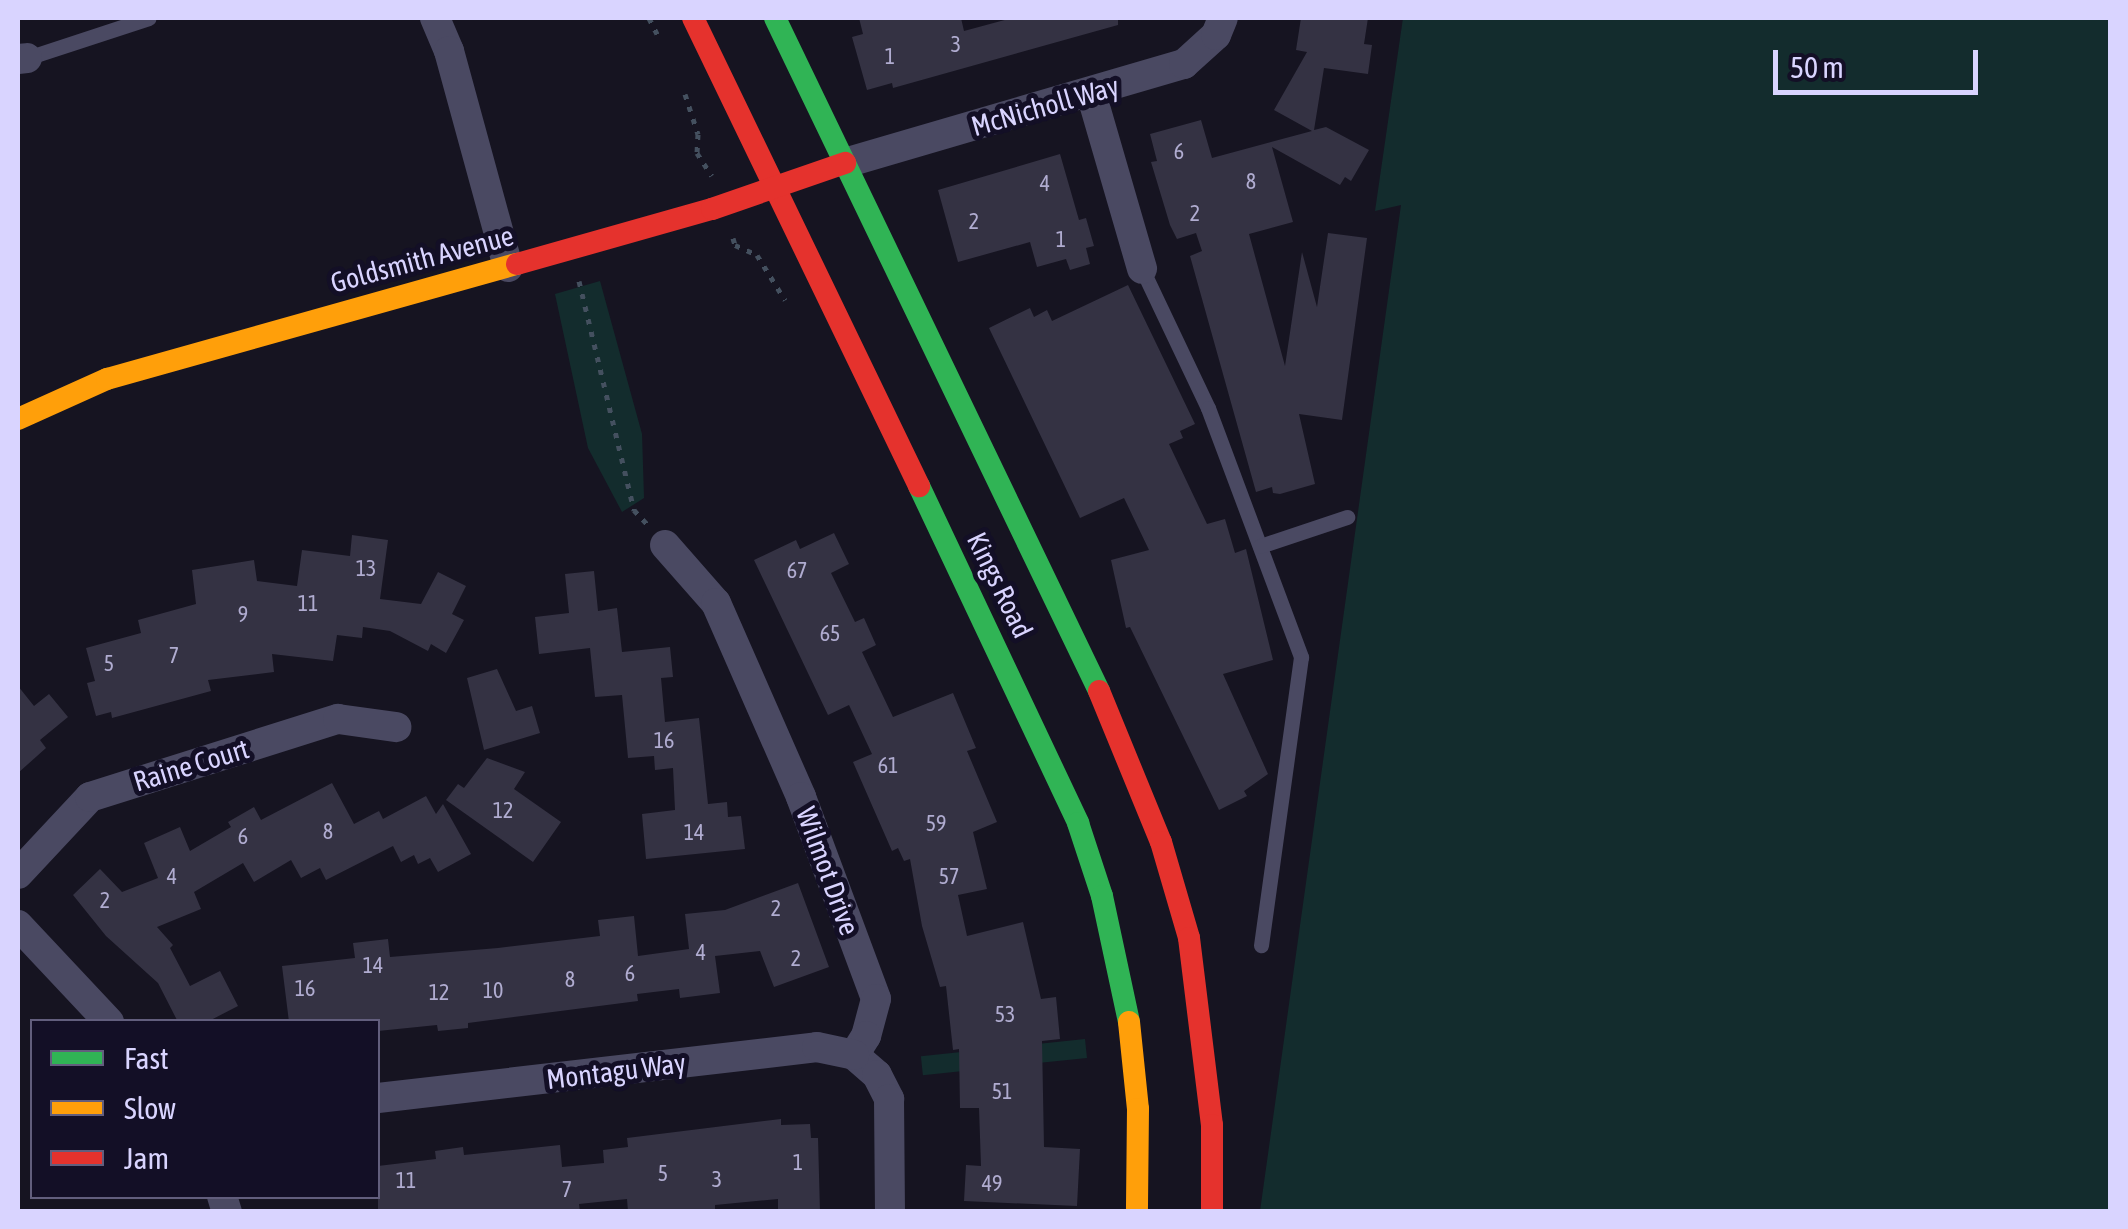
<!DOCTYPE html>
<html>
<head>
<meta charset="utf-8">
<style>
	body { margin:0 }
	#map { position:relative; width:2128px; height:1229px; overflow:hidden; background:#161421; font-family:"Asap Condensed",sans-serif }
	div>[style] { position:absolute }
	.green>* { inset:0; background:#132c2d; transform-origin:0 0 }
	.building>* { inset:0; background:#343243 }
	.path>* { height:5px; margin-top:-2.5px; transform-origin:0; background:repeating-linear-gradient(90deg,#44505f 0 5px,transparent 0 13px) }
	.lane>* { height:15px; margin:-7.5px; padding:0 7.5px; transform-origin:7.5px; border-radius:7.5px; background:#4a4962 }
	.street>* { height:30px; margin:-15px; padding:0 15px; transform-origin:15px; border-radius:15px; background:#4a4962 }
	.fast>* { height:22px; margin:-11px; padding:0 11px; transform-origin:11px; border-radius:11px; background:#30b455 }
	.slow>* { height:22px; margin:-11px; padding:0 11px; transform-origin:11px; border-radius:11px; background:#ff9f0a }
	.jam>* { height:22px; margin:-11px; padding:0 11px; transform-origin:11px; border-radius:11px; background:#e5322d }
	span { translate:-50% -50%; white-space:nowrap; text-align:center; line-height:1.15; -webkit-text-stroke:10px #130f26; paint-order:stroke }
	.number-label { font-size:22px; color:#b0acd0 }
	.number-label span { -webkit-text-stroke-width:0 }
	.street-label { font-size:28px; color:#d9d4ff }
	.frame { position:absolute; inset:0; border:20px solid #d9d4ff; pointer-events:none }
	.legend { position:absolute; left:30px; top:1019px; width:350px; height:180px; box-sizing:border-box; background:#130f26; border:2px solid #625e7d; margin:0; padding:12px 18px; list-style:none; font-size:30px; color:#d9d4ff }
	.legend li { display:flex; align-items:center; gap:20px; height:50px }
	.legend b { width:50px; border:2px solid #625e7d }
	.scale { position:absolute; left:1773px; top:50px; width:205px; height:45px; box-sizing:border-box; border:5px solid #d9d4ff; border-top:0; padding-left:12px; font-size:30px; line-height:35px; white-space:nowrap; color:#d9d4ff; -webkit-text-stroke:8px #130f26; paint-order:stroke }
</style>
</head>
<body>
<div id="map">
	<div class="green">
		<i style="clip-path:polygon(1403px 18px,2110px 18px,2110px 1211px,1260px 1211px,1401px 205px,1375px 211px)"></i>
		<i style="clip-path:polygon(600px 281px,642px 434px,644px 498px,622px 512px,588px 448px,555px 294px)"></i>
		<i style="left:1085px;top:1039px;width:19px;height:165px;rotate:84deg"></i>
	</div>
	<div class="building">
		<i style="clip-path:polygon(859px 18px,961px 18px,964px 31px,1012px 18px,1118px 18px,1118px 25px,893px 88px,892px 83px,867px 90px,852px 37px,863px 34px)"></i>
		<i style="clip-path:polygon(1301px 18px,1368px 18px,1364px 44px,1372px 45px,1368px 74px,1324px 68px,1314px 130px,1326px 127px,1369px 150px,1351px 181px,1345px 177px,1340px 185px,1272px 147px,1293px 222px,1249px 234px,1285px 366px,1302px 252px,1317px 307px,1328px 233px,1367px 238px,1342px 420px,1299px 414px,1315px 484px,1280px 494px,1273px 493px,1272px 487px,1256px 492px,1190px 256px,1202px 251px,1196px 233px,1177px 239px,1170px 225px,1151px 162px,1157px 161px,1150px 134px,1201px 120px,1212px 158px,1312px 131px,1274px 110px,1307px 52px,1296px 50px)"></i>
		<i style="clip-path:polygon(1060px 154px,1079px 220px,1086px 218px,1094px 246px,1086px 248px,1090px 264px,1070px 270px,1066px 259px,1037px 267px,1030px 242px,958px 262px,938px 190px)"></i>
		<i style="clip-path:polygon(1128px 285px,1195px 424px,1180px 431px,1183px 438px,1169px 444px,1207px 524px,1225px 519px,1235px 553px,1246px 549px,1273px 660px,1223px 674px,1268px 774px,1244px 791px,1247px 796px,1219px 810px,1130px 627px,1126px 628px,1111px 560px,1149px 550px,1124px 498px,1080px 518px,989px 328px,1030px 308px,1034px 317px,1047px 310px,1052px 321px)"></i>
		<i style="clip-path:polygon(834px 533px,849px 564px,831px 573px,855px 622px,864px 618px,876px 645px,862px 652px,893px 717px,953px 693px,976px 748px,967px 751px,997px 822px,973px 832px,987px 889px,958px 895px,967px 936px,1023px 922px,1041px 999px,1056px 997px,1060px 1039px,1042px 1041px,1044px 1147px,1080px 1149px,1077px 1206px,964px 1201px,966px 1165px,981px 1166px,979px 1108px,960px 1108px,959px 1049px,953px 1050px,946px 986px,940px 987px,922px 926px,910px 859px,904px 861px,898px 848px,892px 851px,853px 762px,872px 754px,849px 705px,828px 715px,754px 560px,796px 540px,800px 549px)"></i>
		<i style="clip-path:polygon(352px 535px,388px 540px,380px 599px,421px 604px,438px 572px,466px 586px,452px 614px,464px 620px,446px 653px,431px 644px,428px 651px,390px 631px,363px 627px,362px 638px,337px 635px,333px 661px,272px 654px,274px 672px,208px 680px,211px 691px,112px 718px,111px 712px,96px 716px,87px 683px,95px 681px,86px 648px,141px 633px,138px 620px,196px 604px,192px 570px,254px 560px,257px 581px,297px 586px,302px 550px,350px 556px)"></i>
		<i style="clip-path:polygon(594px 571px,598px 611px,617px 608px,622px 652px,670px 647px,673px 677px,661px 678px,665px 722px,699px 718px,708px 804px,727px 802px,728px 817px,741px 816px,745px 849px,646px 859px,642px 814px,675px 810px,673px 768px,655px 770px,654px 756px,628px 758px,622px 695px,595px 697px,590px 648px,539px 654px,535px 617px,569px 613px,565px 574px)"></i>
		<i style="clip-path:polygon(497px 669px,516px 711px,532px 706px,540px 733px,484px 750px,467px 678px)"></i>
		<i style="clip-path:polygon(18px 686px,34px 706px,49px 694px,68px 717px,40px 740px,46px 748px,18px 773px)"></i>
		<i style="clip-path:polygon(487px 758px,525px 772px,514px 789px,561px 822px,533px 862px,446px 800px,458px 784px,464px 788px)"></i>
		<i style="clip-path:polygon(332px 783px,354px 824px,379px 811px,383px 819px,426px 796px,436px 814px,443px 804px,471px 854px,438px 872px,430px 858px,418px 864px,414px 855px,401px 862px,393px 846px,326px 880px,320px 868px,301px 878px,291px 860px,254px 882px,243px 863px,194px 892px,201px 909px,157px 927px,173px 945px,170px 948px,190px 986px,220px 971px,238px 1006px,207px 1022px,178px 1022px,158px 983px,106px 936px,73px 895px,100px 869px,122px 892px,158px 878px,144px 843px,180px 827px,190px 851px,231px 827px,228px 822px,254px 807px,261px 820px)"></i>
		<i style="clip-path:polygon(798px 883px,829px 967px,774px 987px,760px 951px,715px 956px,720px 993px,680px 998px,679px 989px,637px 994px,638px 1001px,468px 1023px,468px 1028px,438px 1031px,437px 1025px,378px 1031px,378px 1022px,289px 1022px,282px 966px,355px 958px,353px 943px,388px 939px,390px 957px,498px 948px,600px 936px,598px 920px,634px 916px,638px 956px,689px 949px,685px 914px,725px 910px)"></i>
		<i style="clip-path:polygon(781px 1119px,781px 1125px,810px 1124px,811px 1138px,818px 1138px,820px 1212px,778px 1212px,778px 1199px,715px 1205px,715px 1212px,628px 1212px,627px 1199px,579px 1204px,580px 1212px,378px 1210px,378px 1166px,436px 1159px,435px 1151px,463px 1147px,464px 1155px,560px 1145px,562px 1167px,604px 1163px,603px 1150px,628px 1147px,627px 1138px)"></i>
	</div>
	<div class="path">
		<i style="left:649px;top:18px;width:18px;rotate:63deg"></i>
		<i style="left:685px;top:94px;width:42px;rotate:72deg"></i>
		<i style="left:698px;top:134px;width:19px;rotate:93deg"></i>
		<i style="left:697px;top:153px;width:27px;rotate:57deg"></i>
		<i style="left:733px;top:238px;width:7px;rotate:74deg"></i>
		<i style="left:735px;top:245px;width:24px;rotate:24deg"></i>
		<i style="left:757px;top:255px;width:53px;rotate:58.1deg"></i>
		<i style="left:579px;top:281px;width:236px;rotate:76.5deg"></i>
		<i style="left:634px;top:510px;width:19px;rotate:47deg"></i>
	</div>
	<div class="lane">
		<i style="left:27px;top:58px;width:128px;rotate:-18.2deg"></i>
		<i style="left:1142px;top:269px;width:154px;rotate:64.6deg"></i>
		<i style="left:1208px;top:408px;width:266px;rotate:69.5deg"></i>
		<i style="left:1301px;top:657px;width:291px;rotate:97.9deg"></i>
		<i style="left:1260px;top:546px;width:92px;rotate:-18.4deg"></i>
	</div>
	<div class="street">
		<i style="left:435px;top:18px;width:36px;rotate:67deg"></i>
		<i style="left:449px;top:51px;width:224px;rotate:74.7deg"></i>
		<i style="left:18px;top:59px;width:9px;rotate:-6deg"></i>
		<i style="left:1091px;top:93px;width:183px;rotate:73.8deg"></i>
		<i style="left:845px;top:163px;width:353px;rotate:-16.3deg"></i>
		<i style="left:1184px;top:64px;width:43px;rotate:-42.2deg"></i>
		<i style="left:1216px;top:35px;width:18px;rotate:-68deg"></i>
		<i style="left:665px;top:545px;width:77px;rotate:48.7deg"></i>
		<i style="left:716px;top:603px;width:212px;rotate:66.3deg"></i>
		<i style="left:801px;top:797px;width:215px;rotate:69.6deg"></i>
		<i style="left:876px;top:999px;width:38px;rotate:105deg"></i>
		<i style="left:866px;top:1036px;width:22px;rotate:122deg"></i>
		<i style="left:854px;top:1055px;width:30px;rotate:41deg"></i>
		<i style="left:877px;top:1075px;width:27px;rotate:63deg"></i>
		<i style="left:889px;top:1099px;width:113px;rotate:89.5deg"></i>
		<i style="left:18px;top:874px;width:105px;rotate:-46.9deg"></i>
		<i style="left:90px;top:797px;width:260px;rotate:-17.5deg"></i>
		<i style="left:338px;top:719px;width:59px;rotate:7.9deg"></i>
		<i style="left:18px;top:925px;width:133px;rotate:46.8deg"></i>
		<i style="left:378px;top:1098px;width:442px;rotate:-6.6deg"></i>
		<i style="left:817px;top:1047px;width:38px;rotate:12deg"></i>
		<i style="left:222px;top:1196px;width:17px;rotate:73deg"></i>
	</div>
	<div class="fast">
		<i style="left:775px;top:18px;width:747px;rotate:64.29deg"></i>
		<i style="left:919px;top:486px;width:373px;rotate:64.7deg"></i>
		<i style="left:1078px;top:823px;width:77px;rotate:71.8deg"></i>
		<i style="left:1102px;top:896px;width:129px;rotate:77.9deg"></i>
	</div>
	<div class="slow">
		<i style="left:18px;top:419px;width:98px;rotate:-24.2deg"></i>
		<i style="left:107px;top:379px;width:426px;rotate:-15.7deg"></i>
		<i style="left:1129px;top:1022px;width:87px;rotate:84.1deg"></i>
		<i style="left:1138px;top:1109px;width:103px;rotate:90.6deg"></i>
	</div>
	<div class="jam">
		<i style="left:693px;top:18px;width:520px;rotate:64.22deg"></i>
		<i style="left:517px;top:264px;width:203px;rotate:-15.8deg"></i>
		<i style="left:712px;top:209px;width:141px;rotate:-19.1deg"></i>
		<i style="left:1099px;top:691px;width:163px;rotate:67.7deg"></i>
		<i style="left:1161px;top:842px;width:100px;rotate:73.7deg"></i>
		<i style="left:1189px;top:938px;width:188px;rotate:83deg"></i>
		<i style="left:1212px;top:1125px;width:87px;rotate:90deg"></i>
	</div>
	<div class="number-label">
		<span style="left:956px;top:45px">3</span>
		<span style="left:890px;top:57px">1</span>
		<span style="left:1179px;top:152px">6</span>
		<span style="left:1251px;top:182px">8</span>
		<span style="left:1045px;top:184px">4</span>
		<span style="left:1195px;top:214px">2</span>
		<span style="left:974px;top:222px">2</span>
		<span style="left:1061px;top:240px">1</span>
		<span style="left:366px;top:569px">13</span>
		<span style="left:797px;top:571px">67</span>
		<span style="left:308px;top:604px">11</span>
		<span style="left:243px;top:615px">9</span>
		<span style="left:830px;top:634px">65</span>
		<span style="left:174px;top:656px">7</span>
		<span style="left:109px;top:664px">5</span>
		<span style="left:664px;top:741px">16</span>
		<span style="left:888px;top:766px">61</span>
		<span style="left:503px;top:811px">12</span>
		<span style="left:936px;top:824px">59</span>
		<span style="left:328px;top:832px">8</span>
		<span style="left:694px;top:833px">14</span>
		<span style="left:243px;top:837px">6</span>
		<span style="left:172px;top:877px">4</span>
		<span style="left:949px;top:877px">57</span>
		<span style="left:105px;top:901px">2</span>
		<span style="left:776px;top:909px">2</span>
		<span style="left:701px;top:953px">4</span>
		<span style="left:796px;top:959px">2</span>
		<span style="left:373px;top:966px">14</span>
		<span style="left:630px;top:974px">6</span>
		<span style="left:570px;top:980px">8</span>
		<span style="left:305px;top:989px">16</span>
		<span style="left:493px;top:991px">10</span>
		<span style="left:439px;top:993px">12</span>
		<span style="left:1005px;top:1015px">53</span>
		<span style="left:1002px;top:1092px">51</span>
		<span style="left:798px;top:1163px">1</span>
		<span style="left:663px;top:1174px">5</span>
		<span style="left:717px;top:1180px">3</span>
		<span style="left:406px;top:1181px">11</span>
		<span style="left:992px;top:1184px">49</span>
		<span style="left:567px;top:1190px">7</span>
	</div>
	<div class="street-label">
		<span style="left:1045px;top:106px;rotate:-16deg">McNicholl Way</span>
		<span style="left:422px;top:259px;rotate:-15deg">Goldsmith Avenue</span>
		<span style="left:1000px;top:585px;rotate:64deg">Kings Road</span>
		<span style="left:191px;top:765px;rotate:-17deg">Raine Court</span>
		<span style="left:828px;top:871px;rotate:70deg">Wilmot Drive</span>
		<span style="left:616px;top:1071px;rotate:-7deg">Montagu Way</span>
	</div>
	<div class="frame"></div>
	<ul class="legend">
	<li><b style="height:12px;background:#30b455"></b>Fast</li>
	<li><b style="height:12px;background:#ff9f0a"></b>Slow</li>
	<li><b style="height:12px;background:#e5322d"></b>Jam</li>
	</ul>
	<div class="scale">50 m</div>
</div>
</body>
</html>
